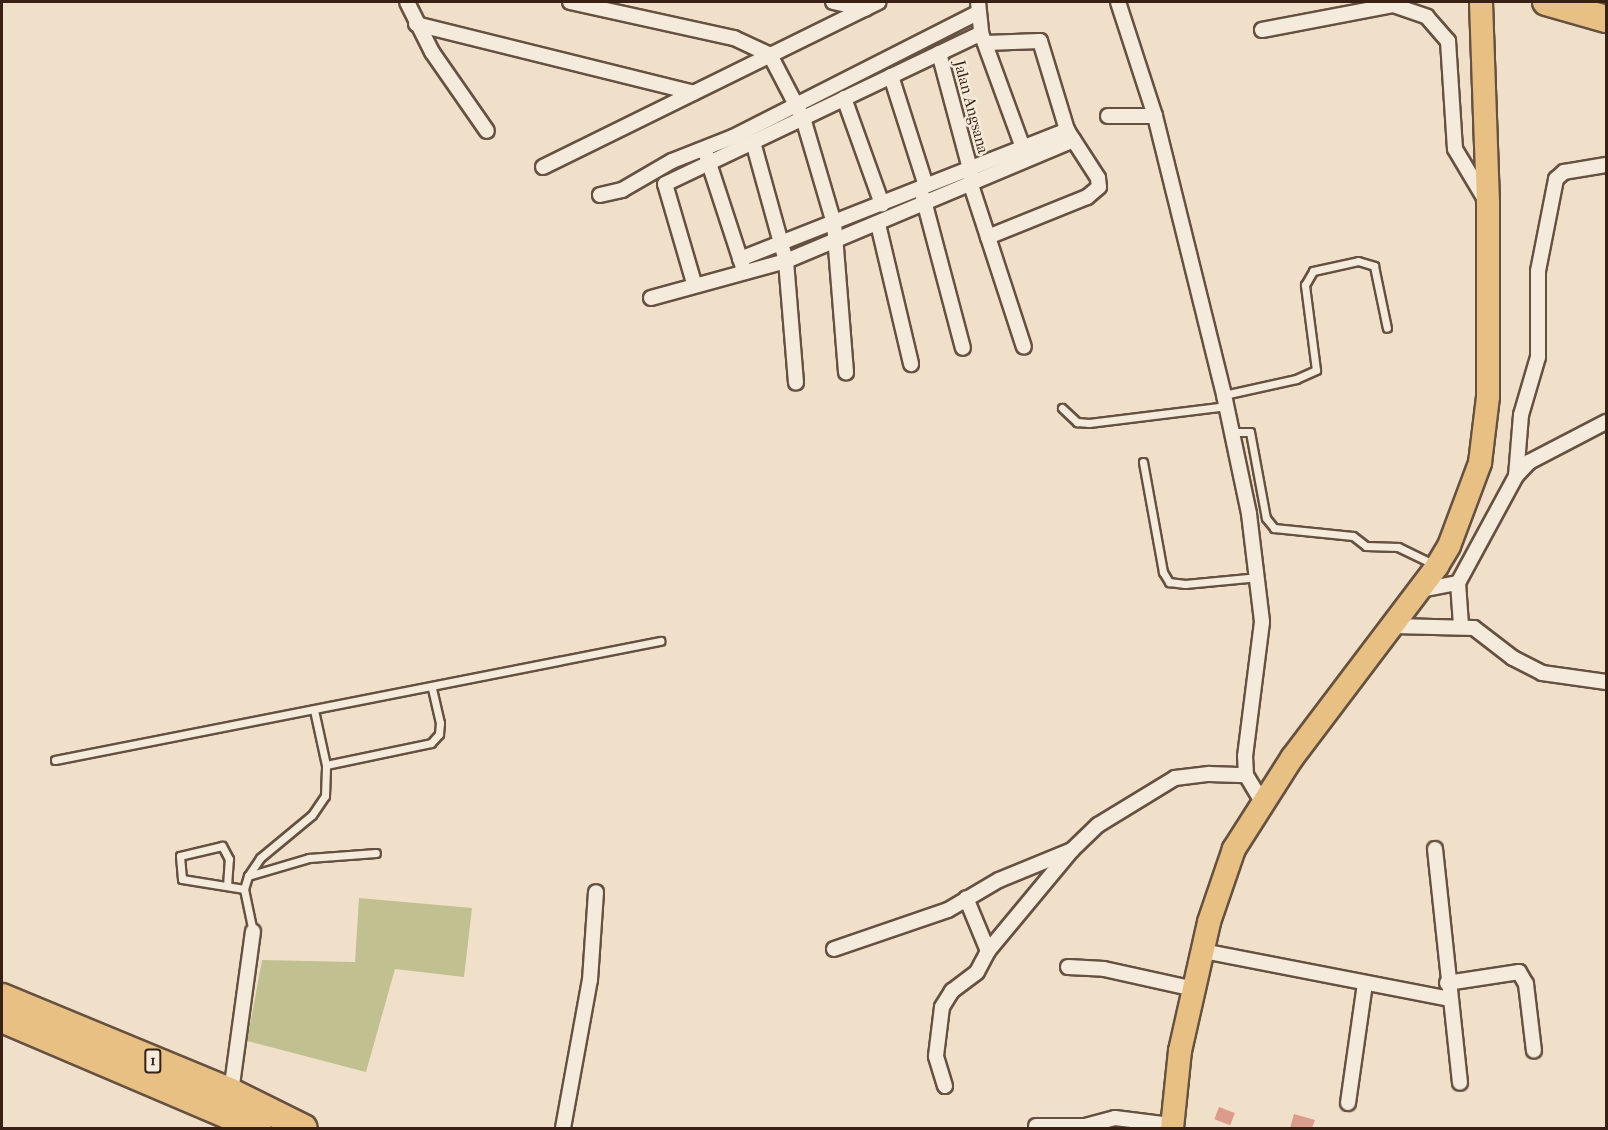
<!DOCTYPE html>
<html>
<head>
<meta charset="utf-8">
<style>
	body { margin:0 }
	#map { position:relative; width:1608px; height:1130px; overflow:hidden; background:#f0e0c9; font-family:"IM FELL French Canon",serif }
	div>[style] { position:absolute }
	.green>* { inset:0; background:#c1c091 }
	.building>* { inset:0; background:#db9b8d; transform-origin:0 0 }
	.roads { filter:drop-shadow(2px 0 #665141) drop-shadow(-2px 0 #665141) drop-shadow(0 2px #665141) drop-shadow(0 -2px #665141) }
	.lane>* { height:7px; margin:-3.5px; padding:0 3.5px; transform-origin:3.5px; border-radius:3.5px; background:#f5ebdc }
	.street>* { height:14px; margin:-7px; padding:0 7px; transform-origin:7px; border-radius:7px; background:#f5ebdc }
	.primary>* { height:22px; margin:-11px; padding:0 11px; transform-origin:11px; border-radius:11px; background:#e8c084 }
	.highway>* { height:26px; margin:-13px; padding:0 13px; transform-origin:13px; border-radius:13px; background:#e8c084 }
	span { translate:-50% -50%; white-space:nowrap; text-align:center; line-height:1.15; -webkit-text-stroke:5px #f5ebdc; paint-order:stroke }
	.shield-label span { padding:2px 4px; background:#f5ebdc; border:2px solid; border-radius:4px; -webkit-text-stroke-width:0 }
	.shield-label { font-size:15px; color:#382114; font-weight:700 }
	.street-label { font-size:16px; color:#382114 }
	.frame { position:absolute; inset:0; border:3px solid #382114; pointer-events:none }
</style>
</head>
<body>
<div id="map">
	<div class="green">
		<i style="clip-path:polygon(359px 898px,472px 908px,464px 977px,395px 969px,366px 1072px,247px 1041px,262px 960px,355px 962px)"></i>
	</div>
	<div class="building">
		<i style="left:1219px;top:1107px;width:17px;height:13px;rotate:21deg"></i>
		<i style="clip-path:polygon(1294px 1114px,1315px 1120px,1312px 1128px,1290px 1128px)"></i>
	</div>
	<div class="roads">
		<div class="lane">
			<i style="left:1224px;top:395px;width:74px;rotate:-12.5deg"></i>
			<i style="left:1296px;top:379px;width:22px;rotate:-24deg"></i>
			<i style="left:1316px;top:370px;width:86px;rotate:-97.4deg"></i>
			<i style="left:1305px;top:285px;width:16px;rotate:-60deg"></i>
			<i style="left:1313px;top:271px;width:46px;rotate:-12.5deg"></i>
			<i style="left:1358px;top:261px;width:17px;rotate:17deg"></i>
			<i style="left:1374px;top:266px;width:63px;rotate:78.2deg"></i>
			<i style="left:1062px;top:408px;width:21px;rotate:43deg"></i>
			<i style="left:1077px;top:422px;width:12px;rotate:5deg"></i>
			<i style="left:1089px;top:423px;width:139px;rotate:-7deg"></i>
			<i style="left:1232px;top:432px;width:18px"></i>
			<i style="left:1250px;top:432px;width:87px;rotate:79.5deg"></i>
			<i style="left:1266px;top:518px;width:13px;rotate:51deg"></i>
			<i style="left:1274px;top:528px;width:79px;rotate:5.8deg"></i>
			<i style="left:1353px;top:536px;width:16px;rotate:38deg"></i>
			<i style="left:1366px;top:546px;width:32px;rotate:2deg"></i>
			<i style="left:1398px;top:547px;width:41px;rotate:25.9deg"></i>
			<i style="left:1143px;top:462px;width:112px;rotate:79.7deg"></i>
			<i style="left:1163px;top:572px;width:12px;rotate:59deg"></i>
			<i style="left:1169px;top:582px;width:16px;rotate:7deg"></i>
			<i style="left:1185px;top:584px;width:74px;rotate:-5.4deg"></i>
			<i style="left:55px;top:760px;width:617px;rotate:-11.13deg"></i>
			<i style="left:326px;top:765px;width:107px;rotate:-11.8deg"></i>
			<i style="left:431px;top:743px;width:12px;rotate:-48deg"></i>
			<i style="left:439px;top:734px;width:11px;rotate:-85deg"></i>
			<i style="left:440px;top:723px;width:37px;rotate:-103deg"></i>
			<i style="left:248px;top:876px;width:64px;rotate:-16.4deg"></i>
			<i style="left:309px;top:858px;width:67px;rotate:-4.3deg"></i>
			<i style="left:227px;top:886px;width:27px;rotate:-86deg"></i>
			<i style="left:229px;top:859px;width:15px;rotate:-118deg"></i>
			<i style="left:222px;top:846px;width:43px;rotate:166.6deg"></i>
			<i style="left:180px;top:856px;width:23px;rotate:85deg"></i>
			<i style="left:182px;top:879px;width:63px;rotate:9.2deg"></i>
			<i style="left:253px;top:932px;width:44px;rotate:-101.8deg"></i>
			<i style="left:244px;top:889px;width:14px;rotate:-73deg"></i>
			<i style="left:248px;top:876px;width:22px;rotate:-56deg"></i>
			<i style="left:260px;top:858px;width:67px;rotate:-39.6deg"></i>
			<i style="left:312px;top:815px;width:23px;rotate:-56deg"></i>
			<i style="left:325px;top:796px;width:31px;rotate:-88deg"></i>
			<i style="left:326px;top:765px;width:56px;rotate:-102.3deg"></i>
		</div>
		<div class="street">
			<i style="left:407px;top:2px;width:56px;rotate:63.4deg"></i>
			<i style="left:432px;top:52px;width:96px;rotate:55.2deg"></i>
			<i style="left:570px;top:2px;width:168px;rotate:12.4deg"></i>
			<i style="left:734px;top:38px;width:40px;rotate:25deg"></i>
			<i style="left:770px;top:55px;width:71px;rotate:62.4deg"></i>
			<i style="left:803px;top:118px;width:109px;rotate:73.6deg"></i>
			<i style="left:834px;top:223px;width:150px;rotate:85.4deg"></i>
			<i style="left:833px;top:2px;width:33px;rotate:12deg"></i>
			<i style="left:978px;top:2px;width:31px;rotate:84deg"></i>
			<i style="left:981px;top:33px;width:122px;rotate:69.9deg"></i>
			<i style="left:1118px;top:2px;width:120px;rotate:72deg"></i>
			<i style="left:1155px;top:116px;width:287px;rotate:76.1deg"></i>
			<i style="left:1224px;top:395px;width:122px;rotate:78.1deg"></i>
			<i style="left:1249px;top:514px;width:109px;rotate:83.1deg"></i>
			<i style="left:1262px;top:622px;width:135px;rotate:97.2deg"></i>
			<i style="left:1245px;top:756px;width:19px;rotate:87deg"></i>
			<i style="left:1246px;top:775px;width:31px;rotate:59deg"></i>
			<i style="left:416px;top:24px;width:286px;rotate:13.9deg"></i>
			<i style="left:1262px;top:30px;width:133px;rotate:-10.8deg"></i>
			<i style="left:1393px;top:5px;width:36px;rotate:19deg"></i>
			<i style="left:1427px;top:17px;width:32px;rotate:49deg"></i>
			<i style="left:1448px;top:41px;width:108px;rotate:86.3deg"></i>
			<i style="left:1455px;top:149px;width:61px;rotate:59.2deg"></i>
			<i style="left:986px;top:43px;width:54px;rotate:-2.1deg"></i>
			<i style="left:1040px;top:41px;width:93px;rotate:73.1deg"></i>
			<i style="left:1067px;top:130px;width:57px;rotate:57.1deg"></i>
			<i style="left:1098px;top:178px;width:9px;rotate:84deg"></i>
			<i style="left:1099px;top:187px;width:16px;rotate:140deg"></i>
			<i style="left:1087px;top:197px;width:107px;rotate:158deg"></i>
			<i style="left:939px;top:53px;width:120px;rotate:75deg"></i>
			<i style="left:970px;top:169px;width:16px;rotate:86deg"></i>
			<i style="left:971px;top:185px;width:170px;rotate:71.9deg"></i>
			<i style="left:891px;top:76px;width:115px;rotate:72.3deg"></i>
			<i style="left:844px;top:98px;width:113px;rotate:70.3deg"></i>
			<i style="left:1108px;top:116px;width:47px"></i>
			<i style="left:753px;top:142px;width:123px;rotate:74.5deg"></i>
			<i style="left:786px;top:261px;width:122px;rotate:85.3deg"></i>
			<i style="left:706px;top:154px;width:119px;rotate:71.9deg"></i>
			<i style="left:543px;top:167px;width:374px;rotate:-26.2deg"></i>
			<i style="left:600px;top:195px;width:23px;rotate:-13deg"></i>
			<i style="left:622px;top:190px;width:58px;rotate:-30.1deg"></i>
			<i style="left:672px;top:161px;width:66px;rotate:-21.5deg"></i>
			<i style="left:733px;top:137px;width:274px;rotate:-26.9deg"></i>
			<i style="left:923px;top:197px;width:156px;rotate:75.2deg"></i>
			<i style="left:878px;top:224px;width:144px;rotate:76.7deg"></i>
			<i style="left:740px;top:259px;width:352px;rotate:-21.5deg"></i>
			<i style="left:694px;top:283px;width:103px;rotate:-106.3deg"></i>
			<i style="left:665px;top:184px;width:350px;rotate:-25.5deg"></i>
			<i style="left:651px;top:298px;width:140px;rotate:-15.3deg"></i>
			<i style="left:786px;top:261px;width:312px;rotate:-22.8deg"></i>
			<i style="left:1516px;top:476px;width:61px;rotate:-85.3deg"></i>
			<i style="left:1521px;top:415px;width:60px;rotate:-73.7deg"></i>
			<i style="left:1538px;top:357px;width:86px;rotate:-90deg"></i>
			<i style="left:1538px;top:271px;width:94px;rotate:-78.9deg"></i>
			<i style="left:1556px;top:179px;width:11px;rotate:-41deg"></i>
			<i style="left:1564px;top:172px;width:43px;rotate:-9.5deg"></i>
			<i style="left:1458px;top:583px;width:42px;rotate:85.9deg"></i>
			<i style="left:1421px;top:590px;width:38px;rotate:-11deg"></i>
			<i style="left:1458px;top:583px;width:122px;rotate:-61.5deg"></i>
			<i style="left:1516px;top:476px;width:19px;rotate:-47deg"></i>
			<i style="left:1529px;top:462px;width:87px;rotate:-27.5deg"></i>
			<i style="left:1394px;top:626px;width:80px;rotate:1.4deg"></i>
			<i style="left:1474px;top:628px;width:49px;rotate:37.6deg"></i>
			<i style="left:1513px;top:658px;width:33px;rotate:27deg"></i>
			<i style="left:1542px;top:673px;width:65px;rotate:8deg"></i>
			<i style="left:1435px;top:849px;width:235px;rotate:83.9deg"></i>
			<i style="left:834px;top:949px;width:120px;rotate:-18.9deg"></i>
			<i style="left:948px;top:910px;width:59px;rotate:-30.5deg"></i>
			<i style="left:999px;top:880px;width:79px;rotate:-22.3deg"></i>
			<i style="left:1072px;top:850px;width:36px;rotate:-44deg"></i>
			<i style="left:1098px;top:825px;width:90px;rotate:-31.4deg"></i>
			<i style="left:1175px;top:778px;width:34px;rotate:-7deg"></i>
			<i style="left:1209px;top:774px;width:37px;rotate:2deg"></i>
			<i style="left:988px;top:951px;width:131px;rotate:-50.3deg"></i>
			<i style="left:1203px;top:951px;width:251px;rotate:11deg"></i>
			<i style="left:1068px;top:967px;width:36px;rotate:3deg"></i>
			<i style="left:1104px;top:969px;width:92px;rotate:12.5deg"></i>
			<i style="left:1447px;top:983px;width:73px;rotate:-8.7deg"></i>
			<i style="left:1519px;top:972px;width:14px;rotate:60deg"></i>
			<i style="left:1526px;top:984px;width:67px;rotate:83.2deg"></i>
			<i style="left:945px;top:1086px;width:31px;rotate:-107deg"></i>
			<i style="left:936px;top:1056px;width:49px;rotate:-83deg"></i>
			<i style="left:942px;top:1007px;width:19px;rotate:-58deg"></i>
			<i style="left:952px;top:991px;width:31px;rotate:-37deg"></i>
			<i style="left:977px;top:972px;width:24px;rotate:-62deg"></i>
			<i style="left:988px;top:951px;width:57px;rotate:-112.5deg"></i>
			<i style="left:231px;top:1092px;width:162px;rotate:-82.2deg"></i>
			<i style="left:1348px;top:1103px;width:120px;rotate:-81.9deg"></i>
			<i style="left:1036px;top:1126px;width:49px"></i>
			<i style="left:1085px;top:1126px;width:31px;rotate:-15deg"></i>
			<i style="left:1115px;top:1118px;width:56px;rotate:7.1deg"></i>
			<i style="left:563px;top:1128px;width:150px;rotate:-79.7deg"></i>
			<i style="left:590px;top:980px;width:88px;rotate:-86.1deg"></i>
		</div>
		<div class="primary">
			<i style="left:1172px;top:1128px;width:77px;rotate:-84.1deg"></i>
			<i style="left:1180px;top:1051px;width:132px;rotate:-77.3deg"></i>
			<i style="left:1209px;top:922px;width:77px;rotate:-71.1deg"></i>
			<i style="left:1234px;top:849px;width:108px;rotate:-57.5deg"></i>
			<i style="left:1292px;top:758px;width:241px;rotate:-52.9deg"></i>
			<i style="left:1437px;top:566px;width:23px;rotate:-59deg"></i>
			<i style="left:1449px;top:546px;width:89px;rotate:-69.5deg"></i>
			<i style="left:1480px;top:463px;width:66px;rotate:-83.1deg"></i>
			<i style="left:1488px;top:397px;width:194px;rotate:-90deg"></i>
			<i style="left:1488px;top:203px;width:201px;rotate:-92deg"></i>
		</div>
		<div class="highway">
			<i style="left:1546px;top:2px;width:62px;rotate:15.8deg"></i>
			<i style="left:2px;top:997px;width:248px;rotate:22.5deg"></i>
			<i style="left:231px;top:1092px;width:81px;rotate:26.3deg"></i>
			<i style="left:2px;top:1019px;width:278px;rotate:23.1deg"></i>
		</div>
	</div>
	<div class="shield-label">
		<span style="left:153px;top:1061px">1</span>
	</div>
	<div class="street-label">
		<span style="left:971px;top:107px;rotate:75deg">Jalan Angsana</span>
	</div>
	<div class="frame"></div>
</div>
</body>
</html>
